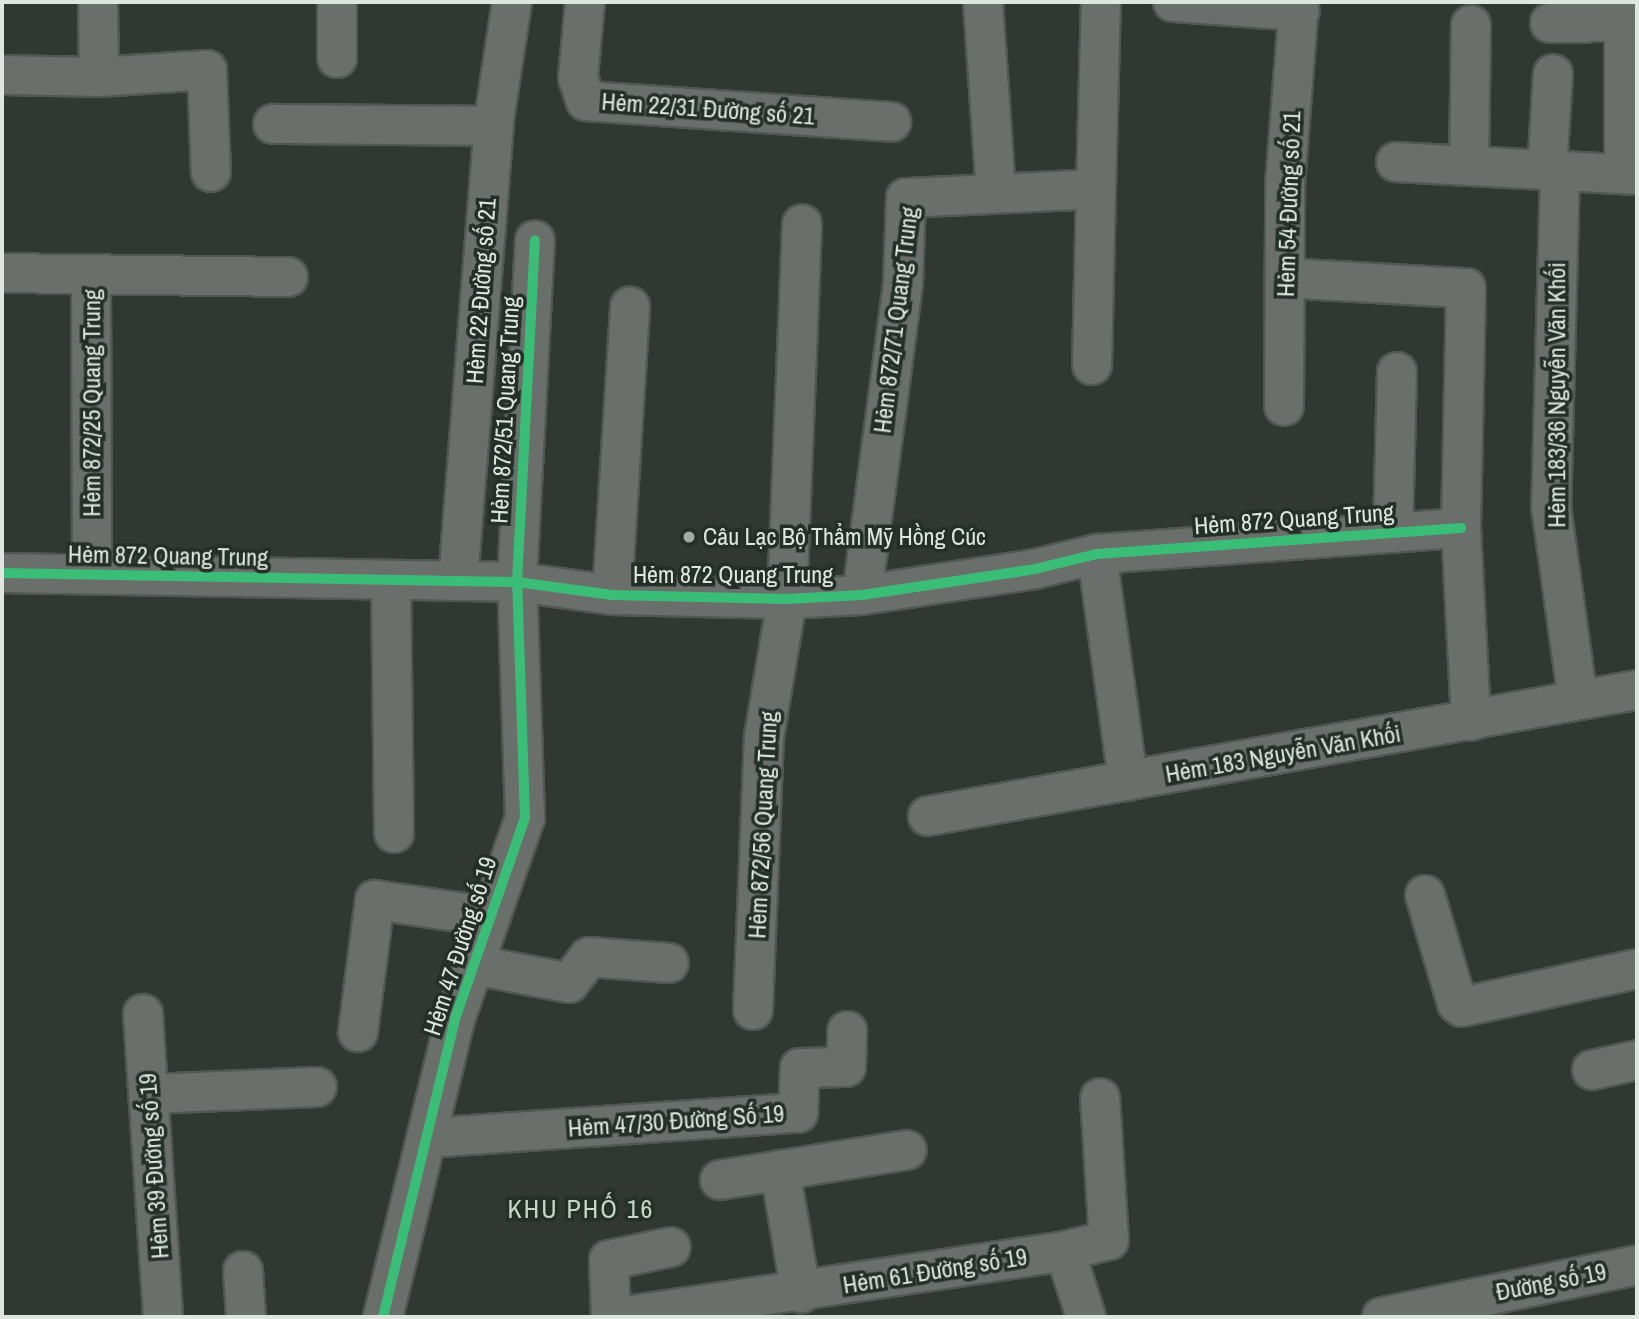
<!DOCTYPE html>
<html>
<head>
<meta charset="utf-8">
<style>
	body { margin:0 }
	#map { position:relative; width:1639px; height:1319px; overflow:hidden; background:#313832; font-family:"Archivo Narrow",sans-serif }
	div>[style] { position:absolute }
	.roads { filter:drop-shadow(2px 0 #515752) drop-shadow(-2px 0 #515752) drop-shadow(0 2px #515752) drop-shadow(0 -2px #515752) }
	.minor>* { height:38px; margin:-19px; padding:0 19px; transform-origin:19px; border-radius:19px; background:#6b6f6c }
	.cycleway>* { height:10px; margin:-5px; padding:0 5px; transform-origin:5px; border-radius:5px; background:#3abd76 }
	.dots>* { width:19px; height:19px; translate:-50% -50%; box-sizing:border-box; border:4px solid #243027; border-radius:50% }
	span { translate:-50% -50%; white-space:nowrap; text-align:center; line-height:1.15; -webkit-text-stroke:7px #243027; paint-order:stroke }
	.street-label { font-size:24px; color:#dee6df }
	.poi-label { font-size:24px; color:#dee6df }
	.left { translate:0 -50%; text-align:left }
	.neighbourhood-label { font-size:26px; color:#c6d6c9; letter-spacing:2px }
	.frame { position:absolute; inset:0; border:4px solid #dee6df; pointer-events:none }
</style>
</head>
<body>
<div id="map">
	<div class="roads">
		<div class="minor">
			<i style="left:98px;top:2px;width:75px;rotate:89.2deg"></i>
			<i style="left:337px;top:2px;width:56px;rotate:90deg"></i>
			<i style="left:585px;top:2px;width:76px;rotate:95.3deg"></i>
			<i style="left:578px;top:78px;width:24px;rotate:71deg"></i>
			<i style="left:586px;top:101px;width:306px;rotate:3.9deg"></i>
			<i style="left:983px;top:2px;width:189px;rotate:86.1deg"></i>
			<i style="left:1173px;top:2px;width:127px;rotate:4.1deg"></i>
			<i style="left:1550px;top:23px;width:87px;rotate:-0.7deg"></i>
			<i style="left:2px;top:75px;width:97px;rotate:1.2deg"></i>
			<i style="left:99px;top:77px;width:108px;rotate:-3.7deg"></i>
			<i style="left:207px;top:70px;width:102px;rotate:87.8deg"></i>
			<i style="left:273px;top:124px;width:220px;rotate:0.5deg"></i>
			<i style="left:1396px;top:162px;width:241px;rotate:3.1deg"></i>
			<i style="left:1469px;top:166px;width:141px;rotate:-89.2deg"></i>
			<i style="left:1547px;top:171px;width:97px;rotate:-86.5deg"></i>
			<i style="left:1560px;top:172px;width:334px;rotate:91.5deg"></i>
			<i style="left:1551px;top:506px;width:196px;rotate:82.1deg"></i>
			<i style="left:1624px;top:174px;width:152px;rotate:-90deg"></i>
			<i style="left:1096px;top:189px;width:187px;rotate:-88.5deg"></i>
			<i style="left:2px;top:273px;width:286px;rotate:0.8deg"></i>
			<i style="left:91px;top:275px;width:299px;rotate:89.8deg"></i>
			<i style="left:1285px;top:278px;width:181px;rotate:3.2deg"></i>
			<i style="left:1466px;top:288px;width:240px;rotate:91.2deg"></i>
			<i style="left:1461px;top:528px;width:193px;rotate:87deg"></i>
			<i style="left:1284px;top:406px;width:221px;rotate:-89.7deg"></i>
			<i style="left:1285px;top:185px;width:184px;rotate:-85.6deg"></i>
			<i style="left:1393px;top:533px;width:161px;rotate:-88.6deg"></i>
			<i style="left:1097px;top:554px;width:229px;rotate:82.2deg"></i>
			<i style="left:2px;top:573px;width:515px;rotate:1deg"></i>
			<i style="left:517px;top:582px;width:96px;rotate:7.8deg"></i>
			<i style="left:612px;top:595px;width:175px;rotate:1.3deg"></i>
			<i style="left:787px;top:599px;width:75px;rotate:-3.1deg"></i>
			<i style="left:862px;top:595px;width:175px;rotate:-8.5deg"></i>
			<i style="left:1035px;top:569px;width:64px;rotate:-13.6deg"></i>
			<i style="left:1097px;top:554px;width:365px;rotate:-4.1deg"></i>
			<i style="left:458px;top:581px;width:469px;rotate:-85.5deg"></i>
			<i style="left:495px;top:113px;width:112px;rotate:-81.3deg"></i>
			<i style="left:391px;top:583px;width:250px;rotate:89.3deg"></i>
			<i style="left:612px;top:595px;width:289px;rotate:-86.4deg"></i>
			<i style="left:862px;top:595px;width:314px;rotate:-82.5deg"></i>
			<i style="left:903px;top:284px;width:86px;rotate:-88deg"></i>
			<i style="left:906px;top:198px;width:190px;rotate:-2.7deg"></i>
			<i style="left:1096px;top:189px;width:176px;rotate:91.3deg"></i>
			<i style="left:928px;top:816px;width:720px;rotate:-10.08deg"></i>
			<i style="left:1425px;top:895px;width:113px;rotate:73.5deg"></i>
			<i style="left:1457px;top:1003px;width:6px;rotate:39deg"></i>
			<i style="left:1462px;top:1007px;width:179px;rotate:-12.3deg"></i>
			<i style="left:474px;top:965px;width:97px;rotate:10.7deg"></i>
			<i style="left:569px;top:983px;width:33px;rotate:-52deg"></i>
			<i style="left:589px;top:957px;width:80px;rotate:4.3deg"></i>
			<i style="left:753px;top:1010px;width:273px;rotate:-87.7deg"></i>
			<i style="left:764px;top:737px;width:140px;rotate:-80.5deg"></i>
			<i style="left:787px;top:599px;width:375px;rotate:-87.7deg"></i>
			<i style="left:143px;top:1014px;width:304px;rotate:86.2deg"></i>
			<i style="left:358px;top:1032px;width:133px;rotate:-82.7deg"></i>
			<i style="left:375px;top:900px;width:117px;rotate:8.3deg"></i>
			<i style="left:1592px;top:1070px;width:46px;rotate:-12.5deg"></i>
			<i style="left:149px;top:1094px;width:168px;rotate:-2.4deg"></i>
			<i style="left:427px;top:1138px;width:372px;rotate:-3.9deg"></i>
			<i style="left:798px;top:1113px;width:45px;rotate:-87.5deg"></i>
			<i style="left:800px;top:1068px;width:46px;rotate:-1.2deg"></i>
			<i style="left:846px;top:1067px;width:36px;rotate:-88deg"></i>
			<i style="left:780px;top:1170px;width:125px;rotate:80.3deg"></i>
			<i style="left:720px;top:1180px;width:189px;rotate:-9.1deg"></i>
			<i style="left:1065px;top:1251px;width:69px;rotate:72.3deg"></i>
			<i style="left:243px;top:1271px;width:46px;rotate:86.3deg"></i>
			<i style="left:383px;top:1317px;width:310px;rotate:-76.4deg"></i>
			<i style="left:456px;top:1016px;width:210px;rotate:-70.8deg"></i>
			<i style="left:525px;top:818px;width:236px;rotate:-91.9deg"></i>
			<i style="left:517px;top:582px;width:342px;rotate:-87deg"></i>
			<i style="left:611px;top:1317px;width:57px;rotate:-92deg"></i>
			<i style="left:609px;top:1260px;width:63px;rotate:-11.8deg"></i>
			<i style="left:619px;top:1317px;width:451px;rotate:-8.4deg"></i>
			<i style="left:1065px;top:1251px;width:45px;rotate:-14deg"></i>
			<i style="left:1109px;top:1240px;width:142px;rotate:-93.6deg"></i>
			<i style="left:1382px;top:1317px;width:260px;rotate:-11.5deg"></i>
		</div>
	</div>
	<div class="cycleway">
		<i style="left:2px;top:573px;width:515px;rotate:1deg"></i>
		<i style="left:517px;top:582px;width:96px;rotate:7.8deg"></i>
		<i style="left:612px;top:595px;width:175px;rotate:1.3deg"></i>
		<i style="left:787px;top:599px;width:75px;rotate:-3.1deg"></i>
		<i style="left:862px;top:595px;width:175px;rotate:-8.5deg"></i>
		<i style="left:1035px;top:569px;width:64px;rotate:-13.6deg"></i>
		<i style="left:1097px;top:554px;width:365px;rotate:-4.1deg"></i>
		<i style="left:383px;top:1317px;width:310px;rotate:-76.4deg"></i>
		<i style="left:456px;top:1016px;width:210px;rotate:-70.8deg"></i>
		<i style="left:525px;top:818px;width:236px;rotate:-91.9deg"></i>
		<i style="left:517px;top:582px;width:342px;rotate:-87deg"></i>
	</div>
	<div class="dots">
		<i style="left:689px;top:537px;background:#a1a9a2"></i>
	</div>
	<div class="street-label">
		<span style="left:708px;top:109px;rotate:4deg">Hẻm 22/31 Đường số 21</span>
		<span style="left:1289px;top:204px;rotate:-88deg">Hẻm 54 Đường số 21</span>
		<span style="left:481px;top:291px;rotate:-86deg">Hẻm 22 Đường số 21</span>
		<span style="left:896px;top:320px;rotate:-83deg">Hẻm 872/71 Quang Trung</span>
		<span style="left:1557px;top:395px;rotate:-90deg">Hẻm 183/36 Nguyễn Văn Khối</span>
		<span style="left:92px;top:403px;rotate:-90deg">Hẻm 872/25 Quang Trung</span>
		<span style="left:505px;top:410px;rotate:-87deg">Hẻm 872/51 Quang Trung</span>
		<span style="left:1294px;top:519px;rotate:-4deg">Hẻm 872 Quang Trung</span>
		<span style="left:168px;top:556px;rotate:1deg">Hẻm 872 Quang Trung</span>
		<span style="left:733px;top:575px">Hẻm 872 Quang Trung</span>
		<span style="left:1283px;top:754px;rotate:-10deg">Hẻm 183 Nguyễn Văn Khối</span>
		<span style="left:763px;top:825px;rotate:-87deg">Hẻm 872/56 Quang Trung</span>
		<span style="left:460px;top:946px;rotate:-72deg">Hẻm 47 Đường số 19</span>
		<span style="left:676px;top:1121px;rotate:-4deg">Hẻm 47/30 Đường Số 19</span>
		<span style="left:154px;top:1166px;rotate:-94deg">Hẻm 39 Đường số 19</span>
		<span style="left:935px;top:1271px;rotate:-9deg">Hẻm 61 Đường số 19</span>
		<span style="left:1551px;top:1282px;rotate:-11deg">Đường số 19</span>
	</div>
	<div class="poi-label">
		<span class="left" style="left:703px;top:537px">Câu Lạc Bộ Thẩm Mỹ Hồng Cúc</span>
	</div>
	<div class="neighbourhood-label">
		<span style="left:581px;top:1209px">KHU PHỐ 16</span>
	</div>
	<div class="frame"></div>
</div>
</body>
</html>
